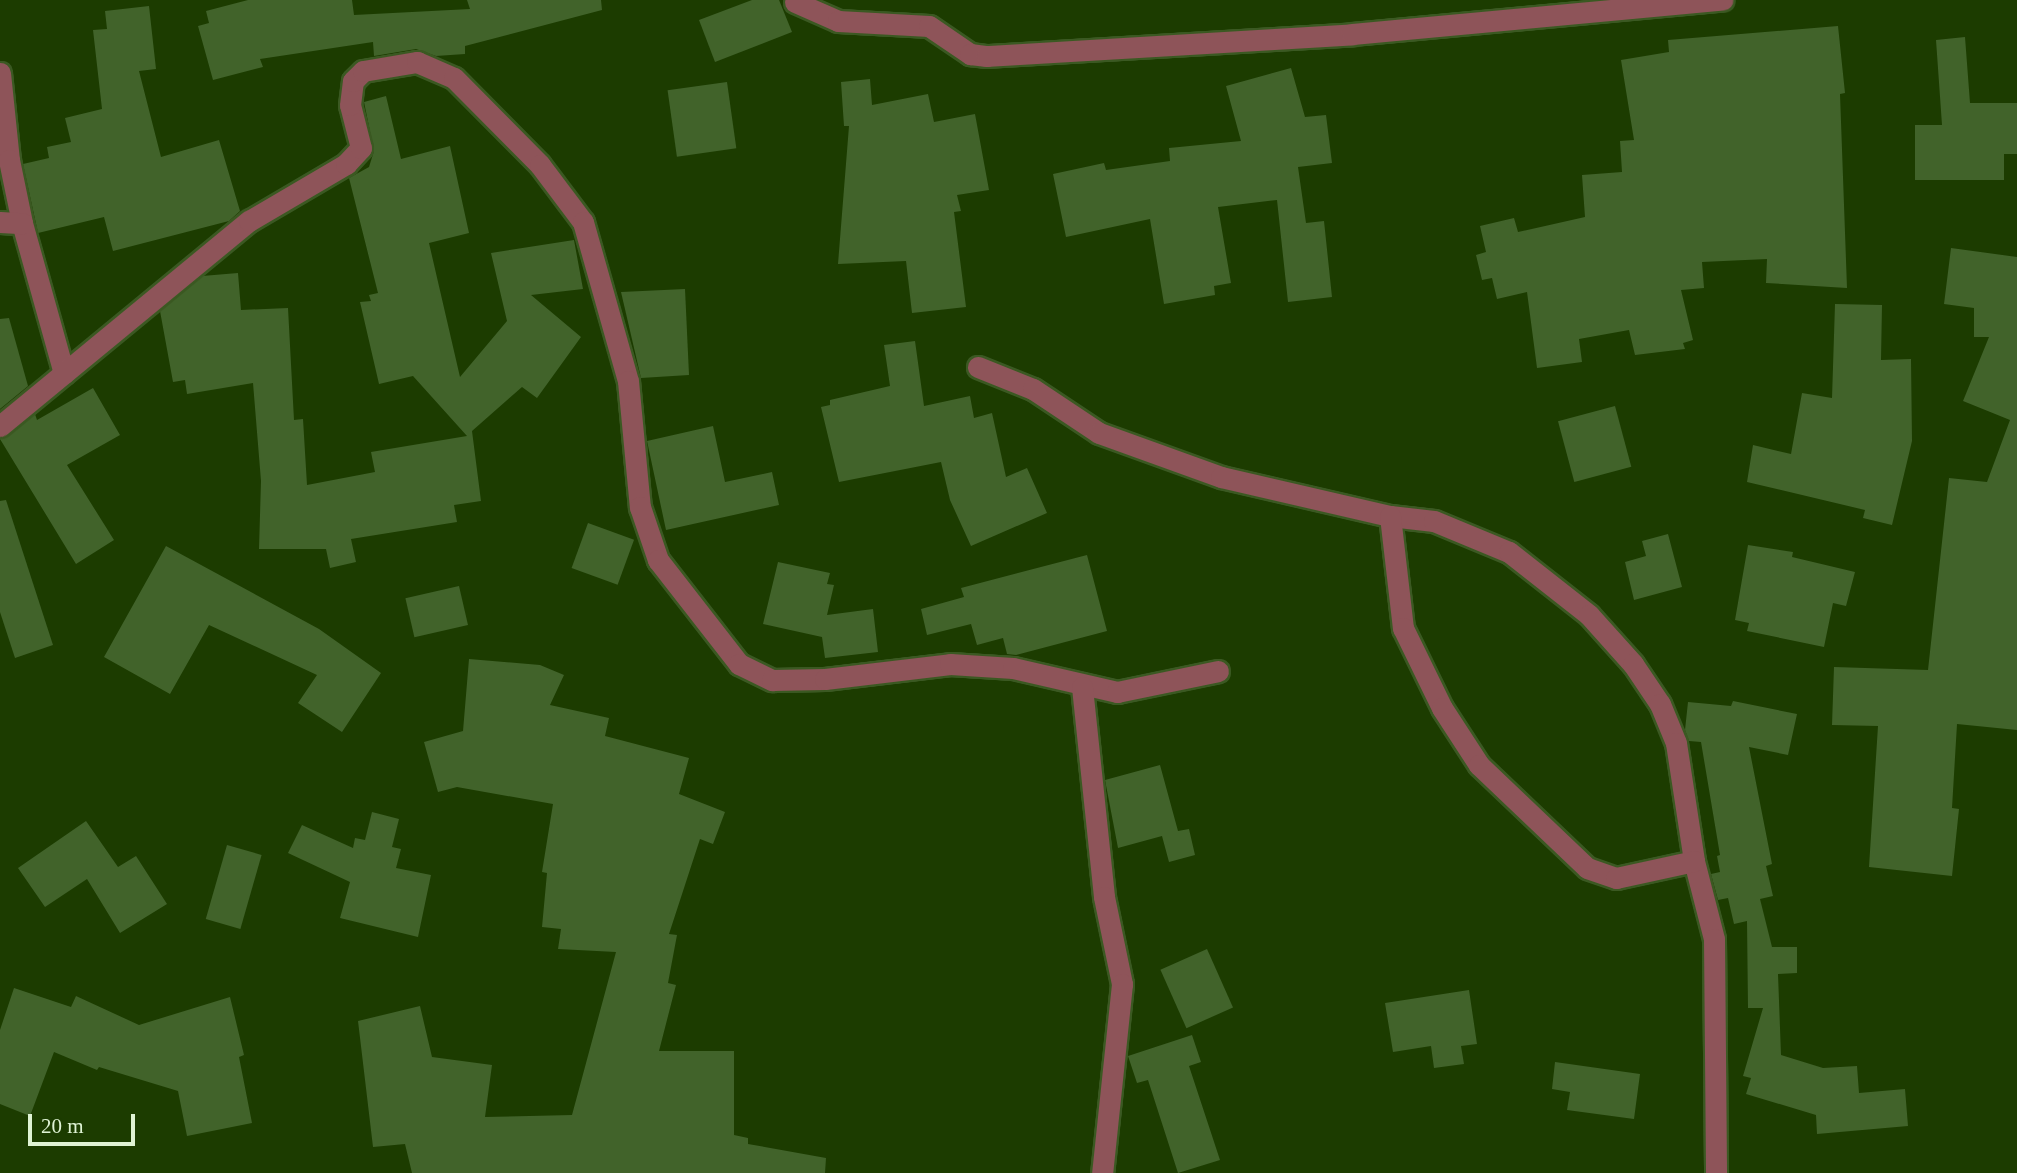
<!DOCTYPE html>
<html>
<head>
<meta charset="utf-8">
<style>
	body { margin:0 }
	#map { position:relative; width:2017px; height:1173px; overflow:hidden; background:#1c3c00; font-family:"Times New Roman",serif }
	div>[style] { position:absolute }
	.building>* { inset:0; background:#41632a; transform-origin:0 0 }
	.roads { filter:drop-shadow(2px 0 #3b5922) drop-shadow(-2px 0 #3b5922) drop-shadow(0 2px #3b5922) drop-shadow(0 -2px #3b5922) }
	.minor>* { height:21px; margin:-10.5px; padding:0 10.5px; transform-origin:10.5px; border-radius:10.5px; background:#8e5459 }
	span { translate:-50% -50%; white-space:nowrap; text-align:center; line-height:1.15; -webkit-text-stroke:6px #1c3c00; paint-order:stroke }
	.scale { position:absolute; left:28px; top:1114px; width:107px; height:32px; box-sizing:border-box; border:4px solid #dff3d4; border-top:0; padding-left:9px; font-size:21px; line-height:24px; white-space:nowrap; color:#dff3d4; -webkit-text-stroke:5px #1c3c00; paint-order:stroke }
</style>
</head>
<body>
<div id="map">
	<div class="building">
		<i style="clip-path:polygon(248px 0,352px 0,354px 15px,470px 9px,467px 0,601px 0,602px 10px,465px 46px,465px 54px,436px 56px,416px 49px,374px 56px,373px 42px,260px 59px,263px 67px,213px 80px,198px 26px,209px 23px,206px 11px)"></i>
		<i style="clip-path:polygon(752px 0,779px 0,792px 32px,715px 62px,699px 20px)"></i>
		<i style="clip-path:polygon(149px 6px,156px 69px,139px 71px,161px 157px,219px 140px,240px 211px,229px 221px,113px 251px,104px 217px,38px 233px,23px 164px,49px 158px,47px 147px,71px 142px,65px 118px,102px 109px,93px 30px,107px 29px,105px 11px)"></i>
		<i style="clip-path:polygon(1838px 26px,1845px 93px,1840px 94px,1847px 288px,1766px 283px,1767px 259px,1702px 262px,1704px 288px,1681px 290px,1693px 340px,1683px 343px,1685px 349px,1635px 355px,1629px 330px,1579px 339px,1582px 362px,1537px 368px,1527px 292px,1497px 299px,1492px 278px,1482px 280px,1476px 255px,1486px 252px,1480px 226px,1514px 218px,1518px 232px,1585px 217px,1582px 175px,1622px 172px,1620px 141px,1634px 140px,1621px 60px,1669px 52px,1668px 40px)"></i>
		<i style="clip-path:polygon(1965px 37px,1970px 103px,2017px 103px,2017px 154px,2004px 154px,2004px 180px,1915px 180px,1915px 125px,1942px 125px,1936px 40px)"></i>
		<i style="clip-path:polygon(1291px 68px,1305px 117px,1326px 115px,1332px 163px,1298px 167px,1306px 223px,1324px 221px,1332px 297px,1288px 302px,1277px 200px,1218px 207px,1231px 283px,1214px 286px,1215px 295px,1164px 304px,1150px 219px,1066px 237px,1053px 174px,1104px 163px,1106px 170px,1170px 161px,1169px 148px,1241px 141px,1226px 86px)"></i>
		<i style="clip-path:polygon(870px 79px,872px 105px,928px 94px,934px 122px,975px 114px,989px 190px,957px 195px,961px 211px,954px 212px,966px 307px,912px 313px,906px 261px,838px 264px,849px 126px,844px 126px,841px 82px)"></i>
		<i style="left:727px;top:82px;width:67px;height:60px;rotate:82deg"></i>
		<i style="clip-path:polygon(386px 96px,401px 159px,450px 146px,469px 233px,429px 243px,460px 377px,507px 321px,491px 253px,574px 240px,583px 289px,531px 295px,581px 337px,537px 398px,522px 387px,472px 431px,481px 501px,454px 505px,457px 522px,351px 539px,356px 562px,330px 568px,326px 549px,259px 549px,261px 481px,253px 383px,187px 394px,185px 380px,173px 382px,160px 311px,202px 276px,238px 273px,241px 310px,288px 308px,294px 420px,303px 419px,307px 485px,375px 472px,371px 452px,467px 436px,413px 376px,379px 384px,360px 302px,371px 301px,369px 295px,378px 293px,349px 178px,369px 167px,374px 151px,364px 102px)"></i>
		<i style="clip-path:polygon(1951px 248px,2017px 257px,2017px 730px,1957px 724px,1952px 808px,1959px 809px,1952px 876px,1869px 867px,1878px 726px,1832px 725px,1834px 667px,1928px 670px,1949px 478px,1987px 482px,2010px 420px,1963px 401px,1989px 337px,1974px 337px,1974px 308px,1944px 304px)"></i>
		<i style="clip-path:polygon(685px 289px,689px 375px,641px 378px,621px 292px)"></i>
		<i style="clip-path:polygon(1835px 304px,1882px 305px,1881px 360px,1911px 359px,1912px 441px,1892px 525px,1863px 518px,1865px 510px,1747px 482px,1753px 445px,1791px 454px,1802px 393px,1832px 398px)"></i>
		<i style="clip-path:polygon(9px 318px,28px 386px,0 409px,0 319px)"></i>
		<i style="clip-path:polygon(915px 341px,924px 406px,970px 396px,974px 418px,992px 413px,1006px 477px,1027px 468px,1047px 513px,971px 546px,950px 500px,941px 462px,839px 482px,821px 407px,830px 405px,830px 400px,890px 386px,884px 345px)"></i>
		<i style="clip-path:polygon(93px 388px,120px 435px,67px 465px,114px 540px,76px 564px,0 439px,35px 414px,37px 420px)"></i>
		<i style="left:1615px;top:406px;width:63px;height:59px;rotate:75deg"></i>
		<i style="clip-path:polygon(713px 426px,725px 482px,772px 472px,779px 505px,666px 530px,647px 441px)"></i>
		<i style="clip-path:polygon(6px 500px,53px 645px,15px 658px,0 612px,0 501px)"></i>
		<i style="left:588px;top:523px;width:49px;height:48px;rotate:20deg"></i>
		<i style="clip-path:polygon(1668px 534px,1682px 587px,1634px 600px,1625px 562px,1646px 556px,1642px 541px)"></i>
		<i style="clip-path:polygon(1748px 545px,1793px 552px,1792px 557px,1855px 572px,1846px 606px,1833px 603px,1824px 647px,1747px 631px,1749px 623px,1735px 620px)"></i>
		<i style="clip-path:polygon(166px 546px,319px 629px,381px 673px,342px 732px,298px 703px,317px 675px,209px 625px,170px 694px,104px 657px)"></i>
		<i style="clip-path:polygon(1087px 555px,1107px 631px,1016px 655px,1007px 654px,1003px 638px,977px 645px,971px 624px,927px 635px,921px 609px,964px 597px,961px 588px)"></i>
		<i style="clip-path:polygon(778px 562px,830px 573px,827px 584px,834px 585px,827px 615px,873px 609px,878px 652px,825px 658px,822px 637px,763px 624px)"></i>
		<i style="left:459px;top:586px;width:40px;height:55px;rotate:77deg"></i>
		<i style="clip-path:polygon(469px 659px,540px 665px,564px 675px,550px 705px,609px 718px,605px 736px,689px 758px,679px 794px,725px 812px,713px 844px,700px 839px,669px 934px,677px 935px,668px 983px,676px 985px,659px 1051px,734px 1051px,734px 1135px,748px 1138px,748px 1144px,826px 1158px,825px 1173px,412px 1173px,405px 1144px,373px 1147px,358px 1021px,420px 1006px,432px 1057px,492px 1065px,485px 1117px,572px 1115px,616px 952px,558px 949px,561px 929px,542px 927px,547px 873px,542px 872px,553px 804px,457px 787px,438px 792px,424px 742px,463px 731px)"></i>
		<i style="clip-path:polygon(1733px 701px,1797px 714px,1788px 755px,1749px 747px,1772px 864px,1766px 866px,1773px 896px,1760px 899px,1772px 947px,1797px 947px,1797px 973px,1778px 974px,1781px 1055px,1823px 1068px,1857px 1066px,1859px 1093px,1905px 1089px,1908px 1126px,1817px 1134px,1816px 1115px,1746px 1094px,1751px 1078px,1743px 1076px,1763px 1008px,1748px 1008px,1747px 921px,1734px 924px,1728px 898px,1718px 900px,1711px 874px,1720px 872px,1717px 856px,1720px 855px,1701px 742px,1689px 741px,1685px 730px,1688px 702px,1731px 706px)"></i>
		<i style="clip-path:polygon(1160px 765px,1178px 831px,1189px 829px,1195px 855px,1169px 862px,1162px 836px,1118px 848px,1105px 780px)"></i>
		<i style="clip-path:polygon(372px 812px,399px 819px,392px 847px,401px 849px,396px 868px,431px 875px,418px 937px,340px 918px,350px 882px,288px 853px,302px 825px,353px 848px,355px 838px,365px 840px)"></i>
		<i style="clip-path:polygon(86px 821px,118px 867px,136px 856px,167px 904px,120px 933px,87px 879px,45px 907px,18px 868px)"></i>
		<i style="left:227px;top:845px;width:36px;height:77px;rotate:16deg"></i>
		<i style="left:1207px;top:949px;width:64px;height:51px;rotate:66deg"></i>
		<i style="clip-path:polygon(14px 988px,71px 1007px,76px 996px,139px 1025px,230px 997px,244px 1055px,239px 1057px,252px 1123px,187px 1136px,178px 1091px,99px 1067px,97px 1070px,54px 1052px,30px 1116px,0 1104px,0 1030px)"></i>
		<i style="clip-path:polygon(1469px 990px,1477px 1044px,1461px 1046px,1464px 1064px,1434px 1068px,1431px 1046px,1393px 1052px,1385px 1003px)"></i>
		<i style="clip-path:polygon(1192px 1035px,1201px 1062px,1189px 1066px,1220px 1160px,1178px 1173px,1148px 1080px,1137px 1083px,1128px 1056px)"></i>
		<i style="clip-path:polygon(1555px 1062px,1640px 1074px,1634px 1119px,1567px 1110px,1570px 1092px,1552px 1089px)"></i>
	</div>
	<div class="roads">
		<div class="minor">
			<i style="left:795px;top:2px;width:47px;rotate:23.8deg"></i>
			<i style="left:838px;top:21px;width:91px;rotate:3.1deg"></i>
			<i style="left:929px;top:26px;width:50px;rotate:34.3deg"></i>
			<i style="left:970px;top:54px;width:17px;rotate:7deg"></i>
			<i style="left:987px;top:56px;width:366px;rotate:-3.4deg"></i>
			<i style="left:1352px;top:34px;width:372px;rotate:-5.3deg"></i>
			<i style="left:0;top:73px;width:87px;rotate:84.1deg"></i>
			<i style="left:9px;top:160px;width:64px;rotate:78.3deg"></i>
			<i style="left:22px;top:223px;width:156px;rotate:74.4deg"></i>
			<i style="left:0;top:222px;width:22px;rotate:3deg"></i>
			<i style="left:978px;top:367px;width:59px;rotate:21.8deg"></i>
			<i style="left:1033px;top:389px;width:79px;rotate:33.7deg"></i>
			<i style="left:1099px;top:433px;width:130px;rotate:19.8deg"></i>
			<i style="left:1221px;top:477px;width:173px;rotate:13deg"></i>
			<i style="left:1390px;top:516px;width:44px;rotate:6.5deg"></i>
			<i style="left:1434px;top:521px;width:81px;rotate:22.5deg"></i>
			<i style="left:1509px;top:552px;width:102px;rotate:38.2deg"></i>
			<i style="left:1589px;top:615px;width:66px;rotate:48.1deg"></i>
			<i style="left:1633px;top:664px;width:48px;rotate:56deg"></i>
			<i style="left:1660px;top:704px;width:42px;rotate:67.7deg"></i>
			<i style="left:1676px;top:743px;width:119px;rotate:81.3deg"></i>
			<i style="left:1694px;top:861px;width:81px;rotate:75.6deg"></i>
			<i style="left:1714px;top:939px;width:234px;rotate:89.5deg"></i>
			<i style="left:0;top:426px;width:323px;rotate:-39.5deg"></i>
			<i style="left:249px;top:221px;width:113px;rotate:-30.4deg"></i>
			<i style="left:346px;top:164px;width:22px;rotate:-47deg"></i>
			<i style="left:361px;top:148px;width:44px;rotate:-104.3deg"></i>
			<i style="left:350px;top:105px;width:24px;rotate:-83deg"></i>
			<i style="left:353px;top:81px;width:14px;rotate:-45deg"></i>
			<i style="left:363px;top:71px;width:55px;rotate:-9.5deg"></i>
			<i style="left:417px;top:62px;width:40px;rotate:23.4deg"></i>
			<i style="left:454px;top:78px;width:122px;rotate:45.3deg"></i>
			<i style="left:540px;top:165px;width:71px;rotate:53deg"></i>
			<i style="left:583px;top:222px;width:165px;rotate:74.2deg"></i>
			<i style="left:628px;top:381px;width:127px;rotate:84.6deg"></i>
			<i style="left:640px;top:507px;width:56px;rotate:71.2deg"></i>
			<i style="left:658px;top:560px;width:132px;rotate:52.1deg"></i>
			<i style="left:739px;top:664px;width:37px;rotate:26deg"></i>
			<i style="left:772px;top:680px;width:53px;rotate:-1.1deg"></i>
			<i style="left:825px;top:679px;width:126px;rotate:-6.8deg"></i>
			<i style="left:950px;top:664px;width:63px;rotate:3.6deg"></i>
			<i style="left:1013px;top:668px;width:107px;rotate:13deg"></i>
			<i style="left:1117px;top:692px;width:103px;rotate:-11.7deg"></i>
			<i style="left:1390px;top:516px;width:113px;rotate:83.4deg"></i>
			<i style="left:1403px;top:628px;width:89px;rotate:64deg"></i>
			<i style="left:1442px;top:708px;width:68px;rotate:57deg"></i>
			<i style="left:1479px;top:765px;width:149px;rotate:43.6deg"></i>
			<i style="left:1587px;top:868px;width:31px;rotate:19deg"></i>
			<i style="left:1616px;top:878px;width:80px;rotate:-12.3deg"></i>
			<i style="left:1082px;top:687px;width:211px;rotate:84deg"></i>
			<i style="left:1104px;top:897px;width:89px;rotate:78.3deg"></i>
			<i style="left:1122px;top:984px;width:190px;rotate:96deg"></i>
		</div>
	</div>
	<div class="scale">20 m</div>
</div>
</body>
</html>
